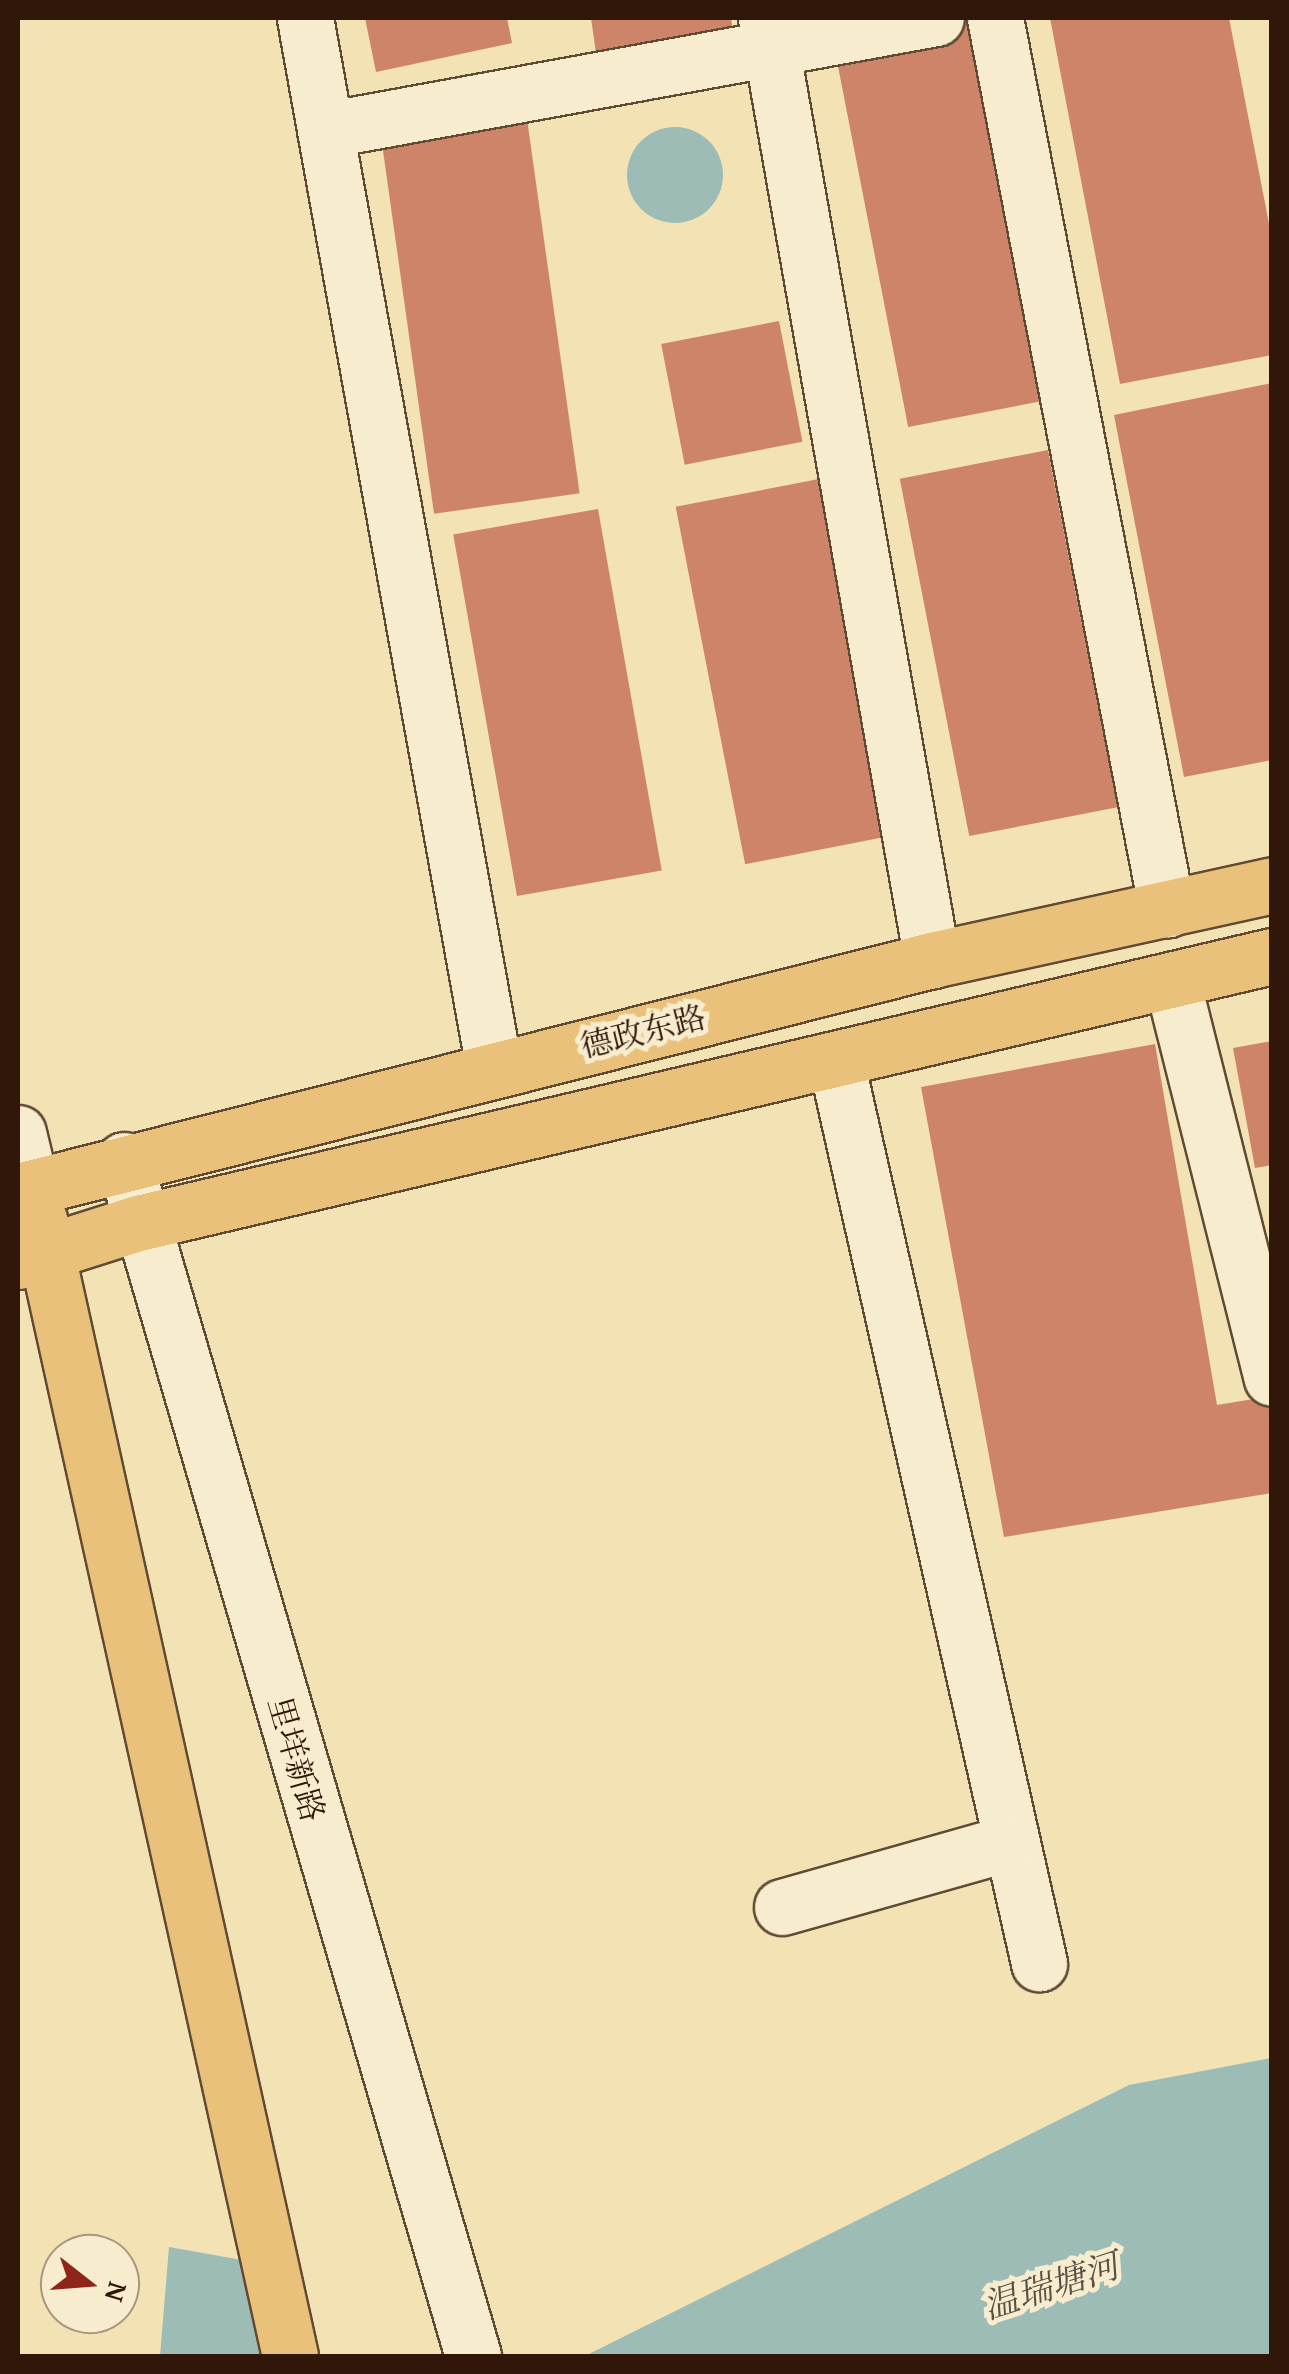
<!DOCTYPE html>
<html>
<head>
<meta charset="utf-8">
<style>
	body { margin:0 }
	#map { position:relative; width:1289px; height:2374px; overflow:hidden; background:#f2e2b4; font-family:"Gentium Book Plus","Noto Serif SC",serif }
	div>[style] { position:absolute }
	.water>* { inset:0; background:#9dbcb5 }
	.round { border-radius:50% }
	.building>* { inset:0; background:#ce8468; transform-origin:0 0 }
	.roads { filter:drop-shadow(2px 0 #614a34) drop-shadow(-2px 0 #614a34) drop-shadow(0 2px #614a34) drop-shadow(0 -2px #614a34) }
	.minor>* { height:55px; margin:-27.5px; padding:0 27.5px; transform-origin:27.5px; border-radius:27.5px; background:#f7ecce }
	.major>* { height:55px; margin:-27.5px; padding:0 27.5px; transform-origin:27.5px; border-radius:27.5px; background:#e9c17a }
	span { translate:-50% -50%; white-space:nowrap; text-align:center; line-height:1.15; -webkit-text-stroke:10px #f7ecce; paint-order:stroke }
	.street-label { font-size:32px; color:#31170a }
	.water-label { font-size:35px; color:#575146; font-style:italic }
	.frame { position:absolute; inset:0; border:20px solid #31170a; pointer-events:none }
	.north { position:absolute; left:40px; top:2234px; width:100px; height:100px; box-sizing:border-box; background:#f7ecce; border:2px solid #a89780; border-radius:50%; rotate:107deg; font-size:28px; font-weight:700; line-height:40px; text-align:center; color:#31170a }
	.north::after { content:''; display:block; margin:auto; width:35px; height:45px; background:#8f2418; clip-path:polygon(50% 0,100% 100%,50% 72%,0 100%) }
</style>
</head>
<body>
<div id="map">
	<div class="water">
		<i class="round" style="left:627px;top:127px;width:96px;height:96px"></i>
		<i style="clip-path:polygon(1271px 2058px,1271px 2356px,585px 2356px,1129px 2085px)"></i>
		<i style="clip-path:polygon(169px 2247px,242px 2260px,293px 2356px,160px 2356px)"></i>
	</div>
	<div class="building">
		<i style="clip-path:polygon(365px 18px,507px 18px,512px 43px,376px 72px)"></i>
		<i style="clip-path:polygon(591px 18px,731px 18px,733px 32px,596px 53px)"></i>
		<i style="clip-path:polygon(1050px 18px,1229px 18px,1272px 239px,1272px 355px,1120px 384px)"></i>
		<i style="left:969px;top:22px;width:386px;height:137px;rotate:79deg"></i>
		<i style="left:527px;top:119px;width:378px;height:147px;rotate:82deg"></i>
		<i style="left:779px;top:321px;width:123px;height:120px;rotate:79deg"></i>
		<i style="clip-path:polygon(1272px 383px,1272px 760px,1184px 777px,1114px 415px)"></i>
		<i style="left:1048px;top:450px;width:364px;height:151px;rotate:79deg"></i>
		<i style="left:819px;top:479px;width:364px;height:146px;rotate:79deg"></i>
		<i style="left:598px;top:509px;width:367px;height:147px;rotate:80deg"></i>
		<i style="clip-path:polygon(1272px 1041px,1272px 1165px,1255px 1168px,1233px 1048px)"></i>
		<i style="clip-path:polygon(1155px 1044px,1217px 1405px,1272px 1396px,1272px 1493px,1004px 1537px,921px 1087px)"></i>
	</div>
	<div class="roads">
		<div class="minor">
			<i style="left:305px;top:18px;width:1067px;rotate:79.8deg"></i>
			<i style="left:766px;top:18px;width:957px;rotate:80.01deg"></i>
			<i style="left:995px;top:18px;width:908px;rotate:79.09deg"></i>
			<i style="left:325px;top:130px;width:621px;rotate:-10.39deg"></i>
			<i style="left:1172px;top:981px;width:409px;rotate:75.9deg"></i>
			<i style="left:836px;top:1062px;width:924px;rotate:77.3deg"></i>
			<i style="left:18px;top:1133px;width:56px;rotate:76.5deg"></i>
			<i style="left:124px;top:1160px;width:1246px;rotate:73.73deg"></i>
			<i style="left:782px;top:1907px;width:238px;rotate:-15.8deg"></i>
		</div>
		<div class="major">
			<i style="left:18px;top:1191px;width:943px;rotate:-14.18deg"></i>
			<i style="left:932px;top:960px;width:348px;rotate:-12.4deg"></i>
			<i style="left:39px;top:1219px;width:1164px;rotate:77.55deg"></i>
			<i style="left:18px;top:1261px;width:126px;rotate:-17.6deg"></i>
			<i style="left:138px;top:1223px;width:1165px;rotate:-13.25deg"></i>
		</div>
	</div>
	<div class="street-label">
		<span style="left:643px;top:1032px;rotate:-14deg">德政东路</span>
		<span style="left:296px;top:1759px;rotate:74deg">里垟新路</span>
	</div>
	<div class="water-label">
		<span style="left:1051px;top:2286px;rotate:-18deg">温瑞塘河</span>
	</div>
	<div class="frame"></div>
	<div class="north">N</div>
</div>
</body>
</html>
